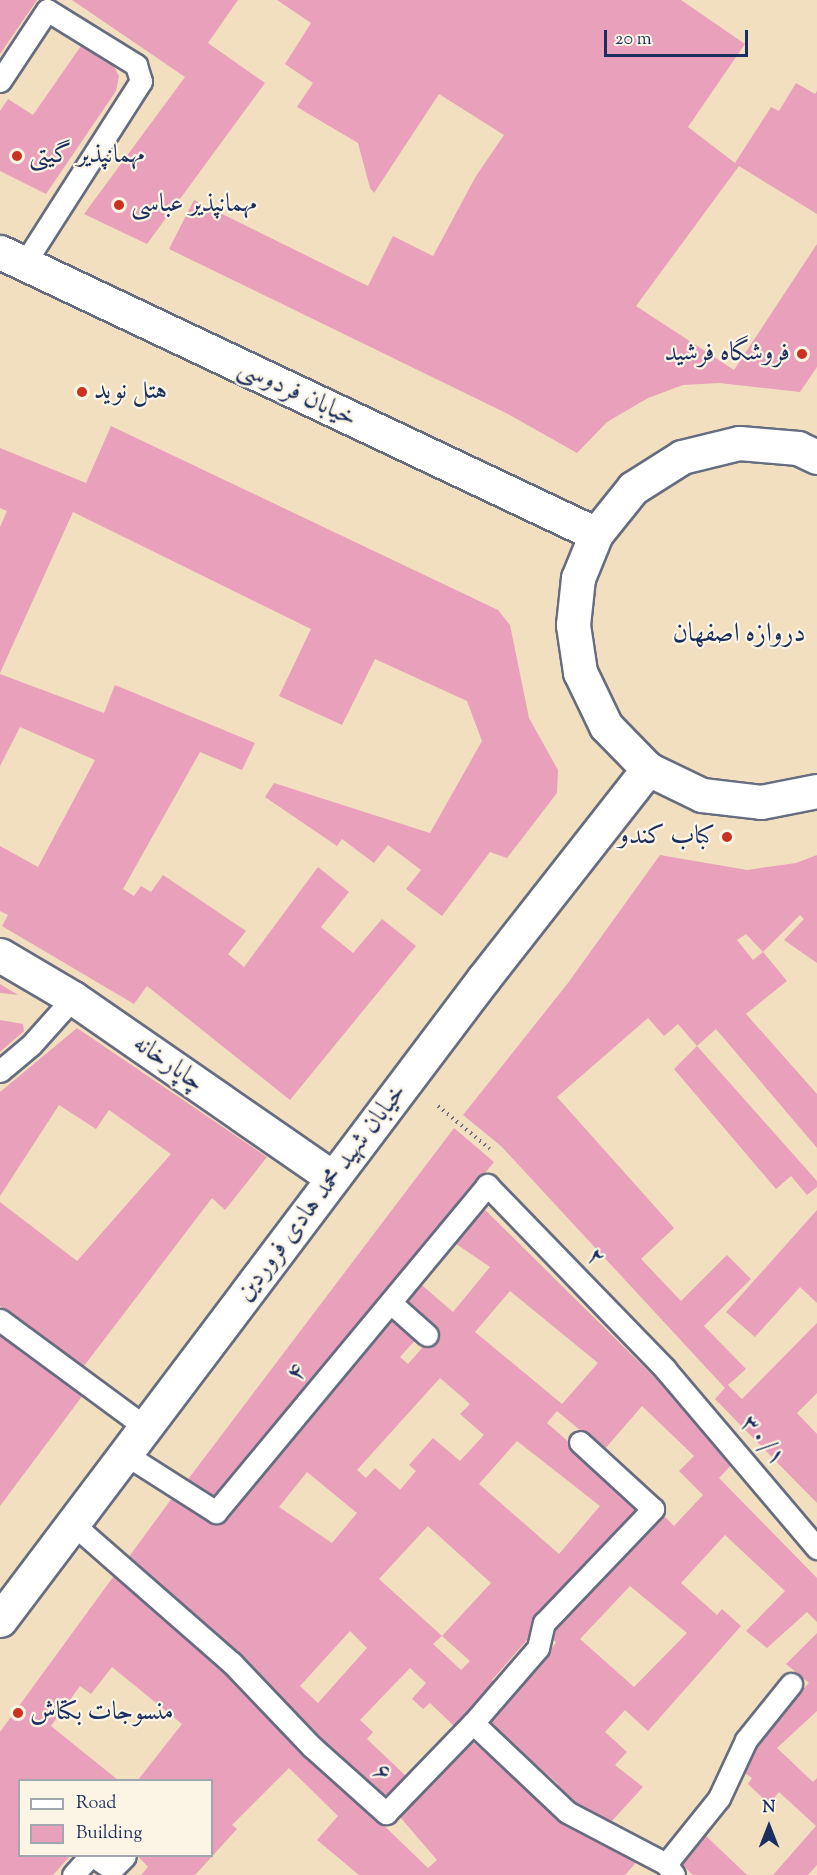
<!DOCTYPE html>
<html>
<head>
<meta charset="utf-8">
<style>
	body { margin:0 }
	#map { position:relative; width:817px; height:1875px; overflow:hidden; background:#f2dfbf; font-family:"Sorts Mill Goudy",Amiri,serif }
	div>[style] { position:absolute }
	.building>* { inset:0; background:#e8a0bb }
	.path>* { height:4px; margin-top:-2px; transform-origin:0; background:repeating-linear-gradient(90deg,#666d80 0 1.5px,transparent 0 6px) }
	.roads { filter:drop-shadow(2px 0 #666d80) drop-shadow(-2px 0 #666d80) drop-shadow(0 2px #666d80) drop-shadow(0 -2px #666d80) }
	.lane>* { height:21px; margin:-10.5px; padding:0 10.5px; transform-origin:10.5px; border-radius:10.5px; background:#fff }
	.street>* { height:33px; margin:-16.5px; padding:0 16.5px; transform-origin:16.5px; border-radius:16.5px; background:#fff }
	.secondary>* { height:33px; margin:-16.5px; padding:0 16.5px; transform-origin:16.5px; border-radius:16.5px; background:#fff }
	.dots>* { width:16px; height:16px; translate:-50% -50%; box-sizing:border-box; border:3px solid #fcf5e5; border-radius:50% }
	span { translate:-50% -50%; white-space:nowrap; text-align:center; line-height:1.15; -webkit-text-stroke:4.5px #fcf5e5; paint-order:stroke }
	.poi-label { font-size:26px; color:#1b2f5e }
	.left { translate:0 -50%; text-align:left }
	.right { translate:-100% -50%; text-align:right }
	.street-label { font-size:26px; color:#1b2f5e }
	.neighbourhood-label { font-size:27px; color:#1b2f5e }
	.legend { position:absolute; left:18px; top:1779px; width:195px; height:78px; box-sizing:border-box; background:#fcf5e5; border:2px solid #a2a6af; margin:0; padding:8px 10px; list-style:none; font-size:18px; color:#1b2f5e }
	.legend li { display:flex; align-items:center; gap:12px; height:30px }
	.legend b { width:30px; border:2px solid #a2a6af }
	.north { position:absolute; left:739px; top:1797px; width:60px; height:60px; -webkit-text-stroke:4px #fcf5e5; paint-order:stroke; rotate:0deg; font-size:16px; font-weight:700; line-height:24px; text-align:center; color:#1b2f5e }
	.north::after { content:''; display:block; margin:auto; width:21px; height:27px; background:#1b2f5e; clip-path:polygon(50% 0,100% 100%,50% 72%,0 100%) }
	.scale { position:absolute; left:604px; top:30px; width:144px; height:27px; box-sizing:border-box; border:3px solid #1b2f5e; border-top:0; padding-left:8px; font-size:18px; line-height:21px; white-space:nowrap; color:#1b2f5e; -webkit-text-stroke:4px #fcf5e5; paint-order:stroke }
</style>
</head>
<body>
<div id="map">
	<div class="building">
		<i style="clip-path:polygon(0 0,37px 0,0 54px)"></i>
		<i style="clip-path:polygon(72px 0,238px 0,208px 43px,265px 83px,147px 244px,84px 214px,185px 77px)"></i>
		<i style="clip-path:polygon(277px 0,681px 0,745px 44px,688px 127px,735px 163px,771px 107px,779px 111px,796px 83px,815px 94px,817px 91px,817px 214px,739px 166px,636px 306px,734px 370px,817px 244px,817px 367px,800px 392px,719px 383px,683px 385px,648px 398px,607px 422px,577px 453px,508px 414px,169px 249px,194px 200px,368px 286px,393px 236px,433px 256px,476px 176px,504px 135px,439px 94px,374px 193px,370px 188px,358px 143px,297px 107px,313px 83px,285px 64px,311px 23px)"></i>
		<i style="clip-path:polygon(83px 43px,112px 63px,119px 76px,116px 91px,46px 194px,0 171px,0 111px,8px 99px,33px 115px)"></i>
		<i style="clip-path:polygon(111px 426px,498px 610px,510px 625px,529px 718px,558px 770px,557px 793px,507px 858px,490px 852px,442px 916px,406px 889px,421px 870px,388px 845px,374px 863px,342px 839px,337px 846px,265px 797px,274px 783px,430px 833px,482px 741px,467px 701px,375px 659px,342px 725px,279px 696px,311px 629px,73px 512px,0 673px,0 527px,7px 511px,0 508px,0 448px,86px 483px)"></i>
		<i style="clip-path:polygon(0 674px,104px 713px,115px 685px,255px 743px,242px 770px,200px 752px,123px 889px,134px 896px,141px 886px,151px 892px,163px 875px,246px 931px,228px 954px,244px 967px,318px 867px,349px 892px,321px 927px,353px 953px,382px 919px,416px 946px,290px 1100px,147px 986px,134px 1004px,2px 926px,8px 915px,0 911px,0 846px,38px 867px,95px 760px,20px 727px,0 766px)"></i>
		<i style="clip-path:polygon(660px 855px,747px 870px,796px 863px,817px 855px,817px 963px,784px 940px,804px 919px,800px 915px,763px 952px,746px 934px,737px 940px,753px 960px,763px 952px,787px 981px,746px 1014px,817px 1094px,817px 1148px,716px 1029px,697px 1046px,678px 1024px,664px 1036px,648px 1018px,557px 1097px,674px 1228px,641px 1259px,681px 1301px,727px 1255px,751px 1279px,704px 1326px,746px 1369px,728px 1385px,742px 1399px,817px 1323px,817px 1393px,797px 1413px,817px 1434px,817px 1503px,715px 1399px,725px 1388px,501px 1146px,463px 1115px,568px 983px)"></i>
		<i style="clip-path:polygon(0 984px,18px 995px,0 993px)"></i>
		<i style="clip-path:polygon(0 1020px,23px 1024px,24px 1031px,0 1052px)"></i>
		<i style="clip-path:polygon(77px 1028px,267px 1157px,225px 1210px,212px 1198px,84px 1366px,0 1306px,0 1202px,77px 1261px,171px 1154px,109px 1110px,96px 1129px,59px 1105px,0 1196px,0 1092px)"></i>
		<i style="clip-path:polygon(697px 1046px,817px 1181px,817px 1187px,807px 1195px,791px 1176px,776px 1189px,674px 1069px)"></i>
		<i style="clip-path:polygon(454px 1128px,494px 1162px,216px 1501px,186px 1482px)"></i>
		<i style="clip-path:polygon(evenodd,477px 1202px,714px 1436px,735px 1461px,719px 1478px,817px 1578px,817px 1622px,807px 1612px,767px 1648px,746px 1631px,785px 1591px,725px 1535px,681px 1583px,717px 1615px,722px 1609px,741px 1626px,648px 1731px,625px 1710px,605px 1732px,627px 1752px,615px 1765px,643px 1787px,611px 1822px,579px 1811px,554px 1788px,558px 1784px,486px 1720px,556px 1643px,548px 1631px,659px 1511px,674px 1526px,703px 1495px,679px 1471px,694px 1456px,642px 1406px,604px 1450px,557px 1411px,547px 1423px,643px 1507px,492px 1680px,497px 1686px,456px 1728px,430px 1703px,423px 1709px,412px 1699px,426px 1683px,410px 1668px,360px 1720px,373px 1732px,367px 1739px,406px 1776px,384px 1800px,187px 1609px,128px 1558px,175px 1494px,218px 1519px,393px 1313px,419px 1336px,400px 1357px,408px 1364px,436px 1332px,402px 1299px,416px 1280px,453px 1312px,490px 1267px,449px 1239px,477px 1202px,510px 1291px,598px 1363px,562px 1404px,475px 1332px,510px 1291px,477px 1202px,440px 1378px,470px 1404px,460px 1414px,484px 1435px,460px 1461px,433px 1438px,409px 1465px,416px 1471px,400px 1490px,375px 1468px,366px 1478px,357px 1470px,440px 1378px,477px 1202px,517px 1441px,600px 1506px,559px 1554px,479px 1484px,517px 1441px,477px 1202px,307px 1472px,357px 1513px,332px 1543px,279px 1507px,307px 1472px,477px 1202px,428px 1526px,491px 1583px,442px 1636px,470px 1661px,461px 1670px,433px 1644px,442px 1636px,379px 1579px,428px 1526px,477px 1202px,630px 1586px,687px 1633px,634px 1687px,580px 1639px,630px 1586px,477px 1202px,350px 1631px,367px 1648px,318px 1703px,300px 1686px,350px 1631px)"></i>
		<i style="clip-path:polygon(817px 1210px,817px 1303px,800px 1287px,755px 1337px,726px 1312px)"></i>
		<i style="clip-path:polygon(0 1332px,83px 1395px,0 1506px)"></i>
		<i style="clip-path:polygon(116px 1573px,157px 1607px,428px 1868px,437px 1860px,400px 1817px,438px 1777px,431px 1772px,468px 1738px,566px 1822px,641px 1857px,625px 1875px,359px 1875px,317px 1840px,338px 1816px,289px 1768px,232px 1825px,237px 1829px,195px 1875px,141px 1875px,148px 1867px,138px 1856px,212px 1856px,212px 1780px,138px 1780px,182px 1724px,112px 1667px,91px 1694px,80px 1686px,51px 1726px,118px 1780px,20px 1780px,20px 1856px,70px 1856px,53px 1875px,0 1875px,0 1732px)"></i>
		<i style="clip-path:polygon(817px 1633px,817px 1711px,777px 1748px,813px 1782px,817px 1778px,817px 1865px,808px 1875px,773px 1875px,816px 1826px,779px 1792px,769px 1804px,748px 1784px,752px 1778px,739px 1769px,755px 1739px,809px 1683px,786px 1664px)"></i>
		<i style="clip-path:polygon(705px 1835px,747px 1875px,693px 1875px,681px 1864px)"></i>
	</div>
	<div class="path">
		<i style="left:438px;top:1106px;width:67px;rotate:39.6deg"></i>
	</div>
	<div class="roads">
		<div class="lane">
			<i style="left:0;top:81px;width:85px;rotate:-56.5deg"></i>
			<i style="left:47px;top:10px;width:105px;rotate:31.7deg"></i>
			<i style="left:136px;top:65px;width:17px;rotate:73deg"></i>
			<i style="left:141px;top:81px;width:217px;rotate:122.6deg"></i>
			<i style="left:0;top:1071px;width:40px;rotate:-40deg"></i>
			<i style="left:31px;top:1045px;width:63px;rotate:-48.2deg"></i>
			<i style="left:391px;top:1303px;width:48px;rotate:41.6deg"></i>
			<i style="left:0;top:1320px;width:180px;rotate:36.4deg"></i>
			<i style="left:125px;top:1454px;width:108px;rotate:32.5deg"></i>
			<i style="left:216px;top:1512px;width:425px;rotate:-50.3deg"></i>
			<i style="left:487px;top:1185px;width:256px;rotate:45.9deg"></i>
			<i style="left:665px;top:1369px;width:235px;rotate:49.7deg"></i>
			<i style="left:73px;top:1524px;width:211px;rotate:41.2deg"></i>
			<i style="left:232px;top:1663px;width:115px;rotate:46.4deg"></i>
			<i style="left:311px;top:1746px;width:101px;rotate:41.8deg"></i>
			<i style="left:386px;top:1813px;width:125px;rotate:-46deg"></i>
			<i style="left:473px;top:1723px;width:129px;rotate:43.4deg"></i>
			<i style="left:567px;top:1812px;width:112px;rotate:27.7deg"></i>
			<i style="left:473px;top:1723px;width:99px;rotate:-49.1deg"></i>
			<i style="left:538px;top:1648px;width:26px;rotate:-77deg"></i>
			<i style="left:544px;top:1623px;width:158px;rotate:-46.3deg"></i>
			<i style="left:653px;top:1509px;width:99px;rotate:-137.5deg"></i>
			<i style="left:93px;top:1856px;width:23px;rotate:34deg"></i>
			<i style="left:112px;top:1869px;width:18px;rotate:-45deg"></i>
			<i style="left:73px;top:1875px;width:25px;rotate:-48deg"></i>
			<i style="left:674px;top:1875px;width:14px;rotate:-126deg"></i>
			<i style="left:666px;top:1864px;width:85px;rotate:-51.2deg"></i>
			<i style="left:719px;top:1798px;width:64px;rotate:-65deg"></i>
			<i style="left:746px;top:1740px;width:72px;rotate:-51.2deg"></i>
		</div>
		<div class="street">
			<i style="left:0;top:955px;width:85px;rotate:30.5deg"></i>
			<i style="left:73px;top:998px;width:316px;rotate:34.7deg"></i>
			<i style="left:0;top:1620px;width:804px;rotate:-52.99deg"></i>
			<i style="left:484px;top:978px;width:266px;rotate:-51.9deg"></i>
		</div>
		<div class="secondary">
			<i style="left:0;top:252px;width:659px;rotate:25.32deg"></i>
			<i style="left:817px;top:457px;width:21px;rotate:-155deg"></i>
			<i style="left:798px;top:448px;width:59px;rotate:-175.2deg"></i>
			<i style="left:739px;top:443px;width:59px;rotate:166.2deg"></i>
			<i style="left:682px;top:457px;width:58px;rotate:147.7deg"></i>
			<i style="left:633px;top:488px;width:59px;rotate:128.8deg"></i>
			<i style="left:596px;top:534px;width:48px;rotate:112.2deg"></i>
			<i style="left:578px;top:578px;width:47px;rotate:96.1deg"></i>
			<i style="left:573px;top:625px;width:48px;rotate:81.5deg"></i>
			<i style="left:580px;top:672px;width:60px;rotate:64.3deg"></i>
			<i style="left:606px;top:726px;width:60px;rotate:45.7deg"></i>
			<i style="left:648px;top:769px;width:60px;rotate:25.7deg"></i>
			<i style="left:702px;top:795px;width:59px;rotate:6.8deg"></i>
			<i style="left:761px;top:802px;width:57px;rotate:-11.1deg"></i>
		</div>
	</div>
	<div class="dots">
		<i style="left:17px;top:156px;background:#c8321e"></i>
		<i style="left:119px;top:205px;background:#c8321e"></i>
		<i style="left:802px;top:354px;background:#c8321e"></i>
		<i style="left:82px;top:392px;background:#c8321e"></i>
		<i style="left:727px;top:837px;background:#c8321e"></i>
		<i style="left:18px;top:1713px;background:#c8321e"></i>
	</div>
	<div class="poi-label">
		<span class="left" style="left:29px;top:156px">مهمانپذیر گیتی</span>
		<span class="left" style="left:131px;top:205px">مهمانپذیر عباسی</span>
		<span class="right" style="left:790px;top:354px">فروشگاه فرشید</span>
		<span class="left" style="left:94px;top:392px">هتل نوید</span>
		<span class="right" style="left:715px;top:837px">کباب کندو</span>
		<span class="left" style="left:30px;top:1713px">منسوجات بکتاش</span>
	</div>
	<div class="street-label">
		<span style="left:297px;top:394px;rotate:25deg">خیابان فردوسی</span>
		<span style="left:168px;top:1064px;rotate:35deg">چاپارخانه</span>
		<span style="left:322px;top:1193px;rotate:-53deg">خیابان شهید محمد هادی فروردین</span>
		<span style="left:595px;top:1258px;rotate:46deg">۲</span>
		<span style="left:297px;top:1373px;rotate:-50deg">۴</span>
		<span style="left:762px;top:1441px;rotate:50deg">۳۰/۱</span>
		<span style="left:382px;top:1773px;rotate:42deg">۶</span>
	</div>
	<div class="neighbourhood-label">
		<span style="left:739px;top:635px">دروازه اصفهان</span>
	</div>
	<ul class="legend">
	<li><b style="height:8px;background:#fff"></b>Road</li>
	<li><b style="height:16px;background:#e8a0bb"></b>Building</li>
	</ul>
	<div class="north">N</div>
	<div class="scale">20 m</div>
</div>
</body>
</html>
